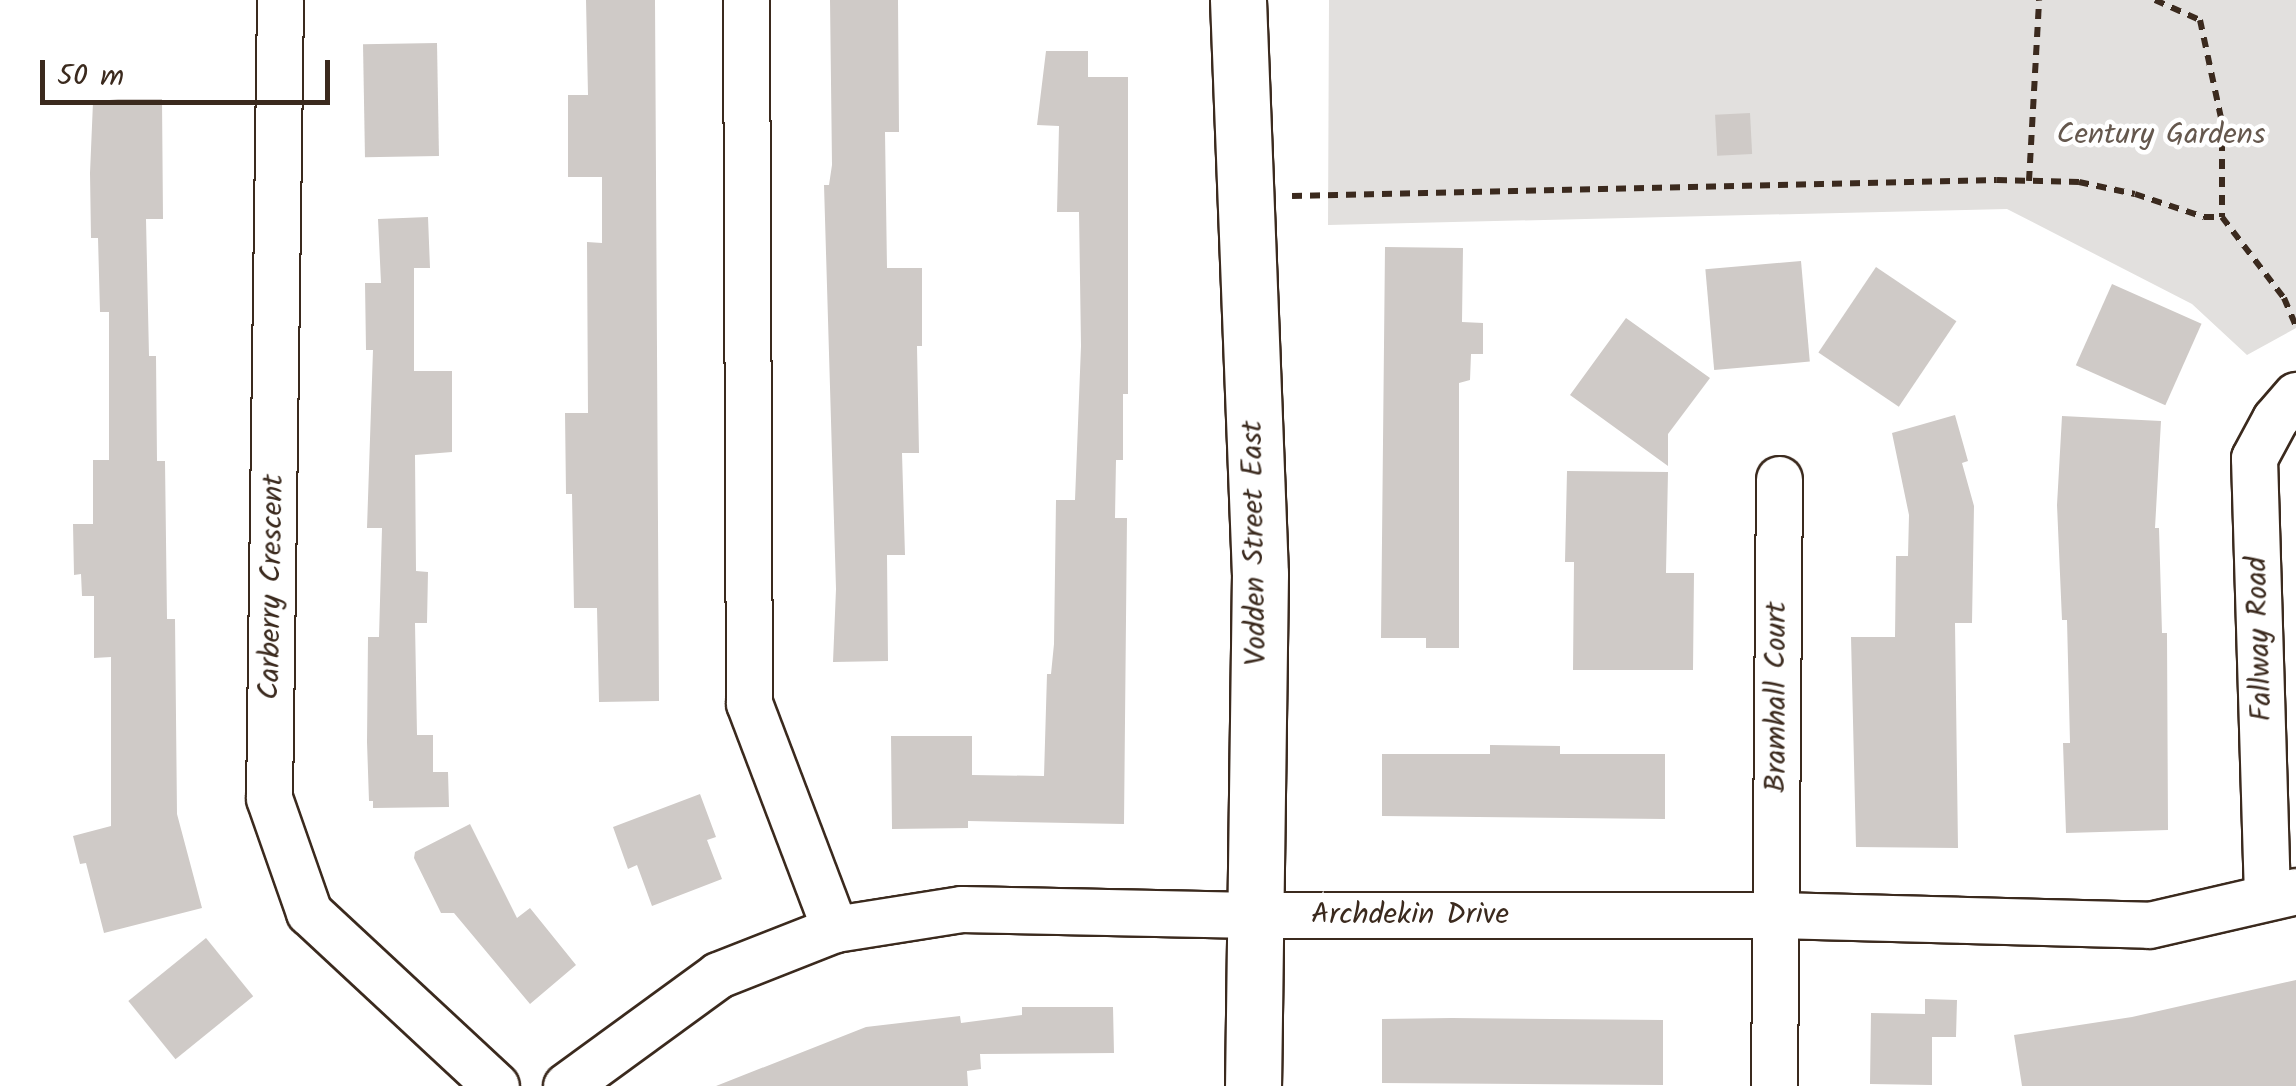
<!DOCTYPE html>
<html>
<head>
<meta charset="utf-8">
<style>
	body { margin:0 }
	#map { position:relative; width:2296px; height:1086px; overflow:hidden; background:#fff; font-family:Kalam,sans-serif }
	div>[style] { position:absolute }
	.green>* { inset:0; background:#e2e0de }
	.building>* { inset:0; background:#cfcac7; transform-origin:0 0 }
	.path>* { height:6px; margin-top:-3px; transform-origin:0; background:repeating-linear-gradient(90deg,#3b2a1e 0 10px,transparent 0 18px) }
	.roads { filter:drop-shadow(2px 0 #3b2a1e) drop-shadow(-2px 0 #3b2a1e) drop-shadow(0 2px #3b2a1e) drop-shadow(0 -2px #3b2a1e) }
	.minor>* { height:45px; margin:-22.5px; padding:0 22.5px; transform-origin:22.5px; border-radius:22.5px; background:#fff }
	.tertiary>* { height:55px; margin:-27.5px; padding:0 27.5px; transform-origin:27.5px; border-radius:27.5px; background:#fff }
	span { translate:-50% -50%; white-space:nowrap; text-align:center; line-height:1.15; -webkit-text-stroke:9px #fff; paint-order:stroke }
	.park-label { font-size:30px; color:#65584e }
	.street-label { font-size:30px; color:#3b2a1e }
	.scale { position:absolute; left:40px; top:60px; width:290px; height:45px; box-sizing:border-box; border:5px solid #3b2a1e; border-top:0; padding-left:12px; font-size:30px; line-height:35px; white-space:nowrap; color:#3b2a1e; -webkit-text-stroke:8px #fff; paint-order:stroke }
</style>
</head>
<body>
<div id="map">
	<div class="green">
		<i style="clip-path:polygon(1329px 0,2296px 0,2296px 328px,2247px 355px,2192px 304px,2007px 209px,1328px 225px)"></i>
	</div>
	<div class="building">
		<i style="clip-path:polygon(586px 0,655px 0,659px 701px,599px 702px,597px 608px,574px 608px,572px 494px,566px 494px,565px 413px,588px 413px,587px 242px,602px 243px,602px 177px,568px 177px,568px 95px,588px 95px)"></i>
		<i style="clip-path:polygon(830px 0,898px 0,899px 132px,885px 132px,887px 268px,922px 268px,922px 346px,917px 346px,919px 453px,902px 453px,905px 555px,887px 555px,888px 661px,833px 662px,836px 589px,824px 185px,829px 185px,832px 165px)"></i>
		<i style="left:437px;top:43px;width:113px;height:74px;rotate:89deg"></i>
		<i style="clip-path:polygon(1046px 51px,1088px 51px,1088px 77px,1128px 77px,1128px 394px,1123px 394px,1123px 460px,1116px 460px,1115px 518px,1127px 518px,1124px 824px,968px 821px,968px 828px,892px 829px,891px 736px,972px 736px,972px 775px,1044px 776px,1047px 674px,1051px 674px,1054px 644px,1056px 500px,1075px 500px,1081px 346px,1079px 212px,1057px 212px,1059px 126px,1037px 125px)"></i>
		<i style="clip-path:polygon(118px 99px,162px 99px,163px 219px,146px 219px,149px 356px,156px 356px,157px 461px,165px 461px,167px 619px,175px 619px,177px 814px,202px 908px,104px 933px,86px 863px,80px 864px,73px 836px,111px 826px,111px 657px,94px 658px,94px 596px,82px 596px,81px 574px,74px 575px,73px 524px,93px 524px,93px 460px,109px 460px,109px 312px,100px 312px,98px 238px,91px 238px,90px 173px,93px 102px)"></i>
		<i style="left:1750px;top:113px;width:41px;height:35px;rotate:87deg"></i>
		<i style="clip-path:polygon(428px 217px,430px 268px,414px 268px,414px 371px,452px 371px,452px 452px,415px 455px,416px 571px,428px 572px,427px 623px,415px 623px,417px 735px,433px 735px,433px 772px,448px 772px,449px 807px,373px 808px,373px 801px,369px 801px,367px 742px,368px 637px,379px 637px,382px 528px,367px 528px,373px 350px,366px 350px,365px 283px,381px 283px,378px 219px)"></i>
		<i style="clip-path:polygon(1385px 247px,1463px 248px,1462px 322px,1483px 323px,1483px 354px,1471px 354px,1470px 380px,1459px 383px,1459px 648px,1426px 648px,1426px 638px,1381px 638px)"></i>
		<i style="left:1801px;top:261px;width:101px;height:96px;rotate:85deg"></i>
		<i style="left:1876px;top:267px;width:97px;height:103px;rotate:34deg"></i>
		<i style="left:2112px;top:284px;width:98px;height:89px;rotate:24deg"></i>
		<i style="clip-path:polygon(1626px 318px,1710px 378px,1668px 434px,1668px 466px,1570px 395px)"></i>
		<i style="clip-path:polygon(1955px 415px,1968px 461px,1962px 463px,1974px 506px,1972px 623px,1955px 623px,1958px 848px,1856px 847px,1851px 637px,1895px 637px,1896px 556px,1908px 556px,1909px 515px,1892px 433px)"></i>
		<i style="clip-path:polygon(2062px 416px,2161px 421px,2155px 528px,2159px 528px,2162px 633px,2167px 633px,2168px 830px,2066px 833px,2063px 743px,2070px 743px,2067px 620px,2062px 620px,2057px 505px)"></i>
		<i style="clip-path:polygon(1567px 471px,1668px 472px,1666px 573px,1694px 573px,1693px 670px,1573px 670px,1574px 562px,1565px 562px)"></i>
		<i style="clip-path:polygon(1490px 745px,1560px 746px,1560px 754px,1665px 754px,1665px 819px,1382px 816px,1382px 754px,1490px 754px)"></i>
		<i style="clip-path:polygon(700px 794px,716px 837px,707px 840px,722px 879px,652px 906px,637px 865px,628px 869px,613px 827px)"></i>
		<i style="clip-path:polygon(470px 824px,517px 918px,530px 908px,576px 965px,530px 1004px,454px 913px,441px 913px,414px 858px,415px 852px)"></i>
		<i style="left:206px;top:938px;width:75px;height:100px;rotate:51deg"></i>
		<i style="clip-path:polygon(2296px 980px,2296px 1086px,2022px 1086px,2014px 1035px,2132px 1017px)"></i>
		<i style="clip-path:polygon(1925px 999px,1957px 1000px,1956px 1037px,1932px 1037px,1932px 1085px,1870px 1084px,1871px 1013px,1925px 1014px)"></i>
		<i style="clip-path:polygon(1022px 1007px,1113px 1007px,1114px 1053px,980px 1054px,981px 1069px,967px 1071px,968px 1086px,716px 1086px,866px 1027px,960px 1016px,961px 1023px,1022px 1015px)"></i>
		<i style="clip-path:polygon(1452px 1018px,1663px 1020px,1663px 1085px,1382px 1083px,1382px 1019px)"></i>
	</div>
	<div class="path">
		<i style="left:2155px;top:0;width:49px;rotate:24deg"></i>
		<i style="left:2200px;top:20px;width:105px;rotate:77.9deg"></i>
		<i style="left:2222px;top:123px;width:94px;rotate:90deg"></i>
		<i style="left:2222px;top:217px;width:102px;rotate:52.6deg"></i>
		<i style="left:2284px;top:298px;width:30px;rotate:67deg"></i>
		<i style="left:2029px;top:181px;width:181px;rotate:-86.8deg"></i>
		<i style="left:1292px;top:196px;width:705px;rotate:-1.3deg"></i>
		<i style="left:1997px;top:180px;width:82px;rotate:1.4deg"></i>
		<i style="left:2079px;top:182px;width:57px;rotate:12.1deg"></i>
		<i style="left:2135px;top:194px;width:73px;rotate:18.4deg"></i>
		<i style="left:2204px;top:217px;width:18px"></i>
	</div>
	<div class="roads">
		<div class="minor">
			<i style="left:280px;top:0;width:798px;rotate:90.79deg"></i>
			<i style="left:269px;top:798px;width:121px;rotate:70.7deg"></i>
			<i style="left:309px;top:912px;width:255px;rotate:42.9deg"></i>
			<i style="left:746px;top:0;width:703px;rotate:89.76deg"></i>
			<i style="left:749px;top:703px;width:242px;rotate:69.2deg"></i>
			<i style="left:2267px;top:896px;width:438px;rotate:-91.7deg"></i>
			<i style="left:2254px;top:458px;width:44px;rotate:-61.7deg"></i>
			<i style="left:2275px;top:419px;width:32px;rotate:-49deg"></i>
			<i style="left:566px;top:1086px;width:188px;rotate:-36.1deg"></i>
			<i style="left:718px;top:975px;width:126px;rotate:-21.5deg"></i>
			<i style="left:835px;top:929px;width:128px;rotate:-9deg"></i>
			<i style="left:961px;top:909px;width:292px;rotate:1.2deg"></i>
			<i style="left:1253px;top:915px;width:523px"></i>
			<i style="left:1776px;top:915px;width:373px;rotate:1.5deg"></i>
			<i style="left:2149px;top:925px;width:151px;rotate:-13deg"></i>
			<i style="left:1774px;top:1086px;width:607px;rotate:-89.53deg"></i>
		</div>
		<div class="tertiary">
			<i style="left:1238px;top:0;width:574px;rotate:87.81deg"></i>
			<i style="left:1260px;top:574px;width:512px;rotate:90.78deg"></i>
		</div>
	</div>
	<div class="park-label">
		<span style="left:2161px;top:135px">Century Gardens</span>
	</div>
	<div class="street-label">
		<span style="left:1255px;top:543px;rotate:-91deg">Vodden Street East</span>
		<span style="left:272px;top:587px;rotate:-89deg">Carberry Crescent</span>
		<span style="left:2260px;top:639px;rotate:-92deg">Fallway Road</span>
		<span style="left:1777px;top:697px;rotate:-90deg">Bramhall Court</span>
		<span style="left:1410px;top:915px">Archdekin Drive</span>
	</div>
	<div class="scale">50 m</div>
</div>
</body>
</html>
